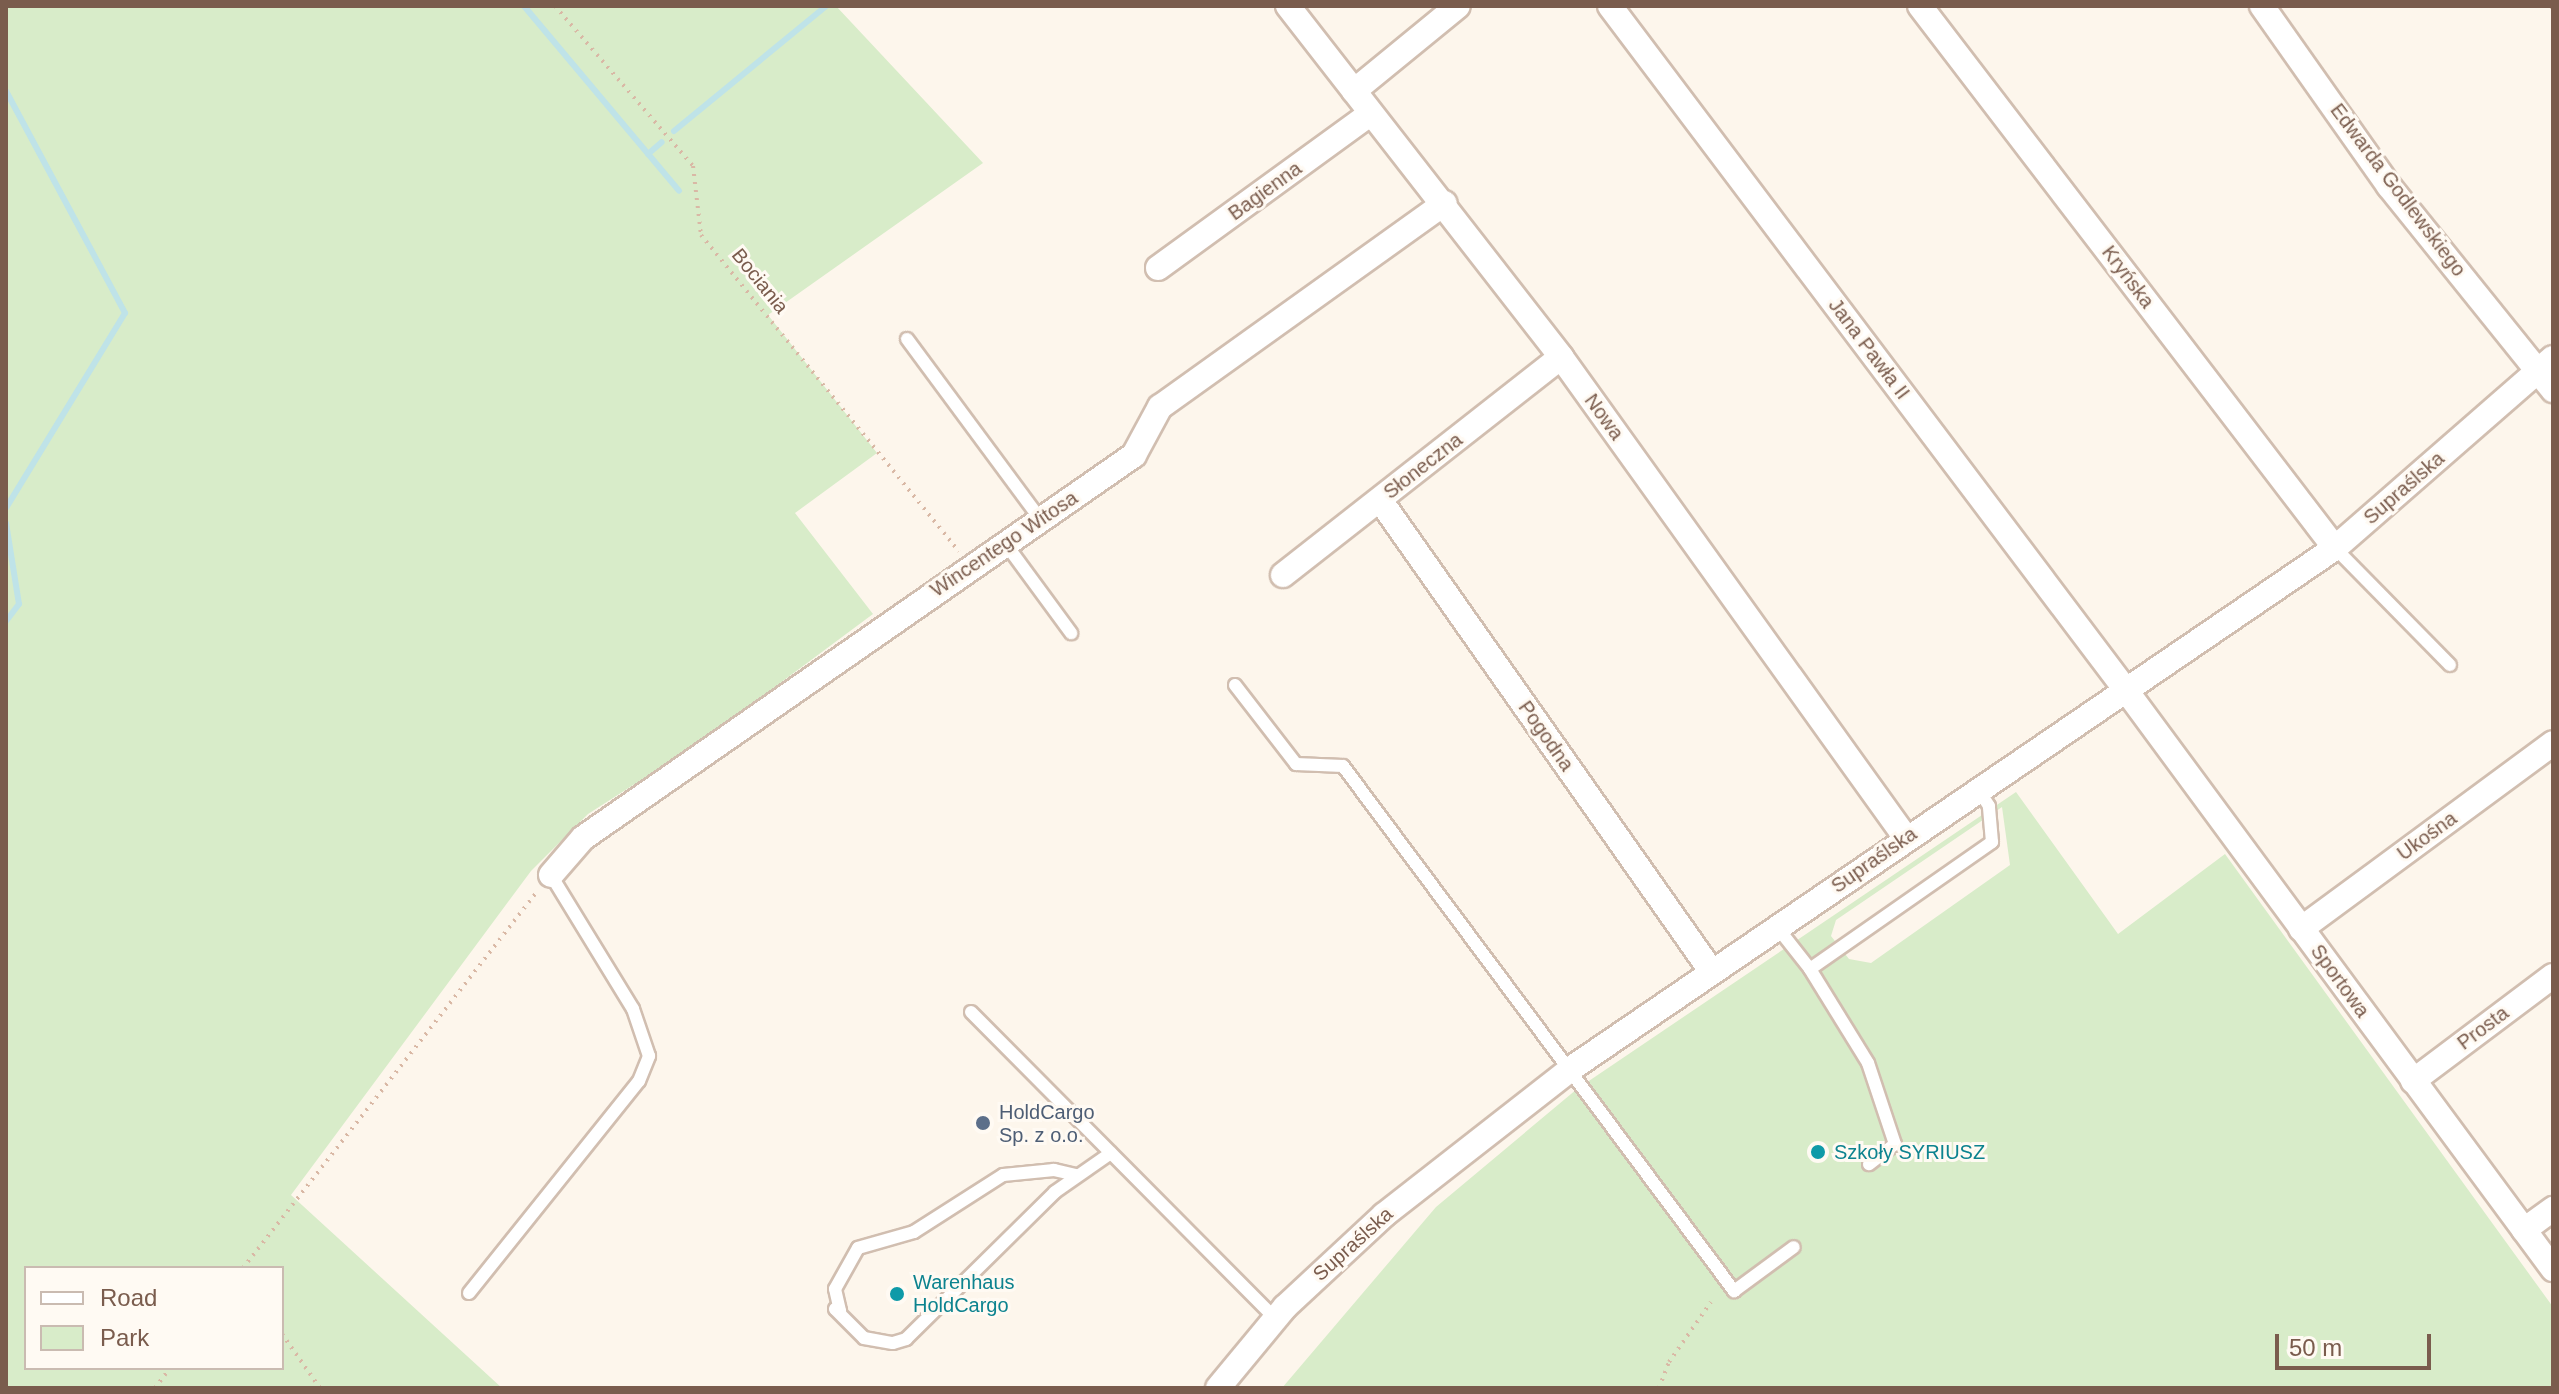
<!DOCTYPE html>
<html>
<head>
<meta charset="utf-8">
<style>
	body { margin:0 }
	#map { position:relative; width:2559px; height:1394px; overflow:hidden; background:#fdf6ec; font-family:Arial,sans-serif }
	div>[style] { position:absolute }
	.green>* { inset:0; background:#d8ecc9 }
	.stream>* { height:6px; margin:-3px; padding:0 3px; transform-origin:3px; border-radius:3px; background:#bfe3e8 }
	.path>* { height:4px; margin-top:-2px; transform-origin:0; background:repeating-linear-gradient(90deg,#d9b8a5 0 2px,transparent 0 8px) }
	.roads { filter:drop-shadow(2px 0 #d1beb0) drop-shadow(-2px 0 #d1beb0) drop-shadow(0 2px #d1beb0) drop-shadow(0 -2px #d1beb0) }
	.service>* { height:12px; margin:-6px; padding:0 6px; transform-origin:6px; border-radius:6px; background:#fff }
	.minor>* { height:24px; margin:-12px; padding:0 12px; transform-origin:12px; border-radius:12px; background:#fff }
	.dots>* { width:22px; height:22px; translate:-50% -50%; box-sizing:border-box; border:4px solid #fffaf3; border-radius:50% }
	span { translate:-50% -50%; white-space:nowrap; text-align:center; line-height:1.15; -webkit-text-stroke:6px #fffaf3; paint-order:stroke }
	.street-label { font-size:20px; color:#7a5c4d }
	.service-label { font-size:20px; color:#4e5e75 }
	.left { translate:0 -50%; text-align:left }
	.culture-label { font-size:20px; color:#0d838f }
	.frame { position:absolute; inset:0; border:8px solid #7a5c4d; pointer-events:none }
	.legend { position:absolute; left:24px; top:1266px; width:260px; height:104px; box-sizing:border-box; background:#fffaf3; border:2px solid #cabbb1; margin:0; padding:10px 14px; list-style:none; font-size:24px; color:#7a5c4d }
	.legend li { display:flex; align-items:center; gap:16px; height:40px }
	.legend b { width:40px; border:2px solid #cabbb1 }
	.scale { position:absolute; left:2275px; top:1334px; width:156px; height:36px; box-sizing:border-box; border:4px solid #7a5c4d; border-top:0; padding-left:10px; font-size:24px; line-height:28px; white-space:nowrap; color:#7a5c4d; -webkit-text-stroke:6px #fffaf3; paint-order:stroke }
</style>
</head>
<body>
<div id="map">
	<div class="green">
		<i style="clip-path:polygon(evenodd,6px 6px,836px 6px,983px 163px,768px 315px,877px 453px,795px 513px,873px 614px,705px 739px,588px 814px,531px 871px,291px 1195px,502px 1388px,6px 1388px,6px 6px,26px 1268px,282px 1268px,282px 1368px,26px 1368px,26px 1268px)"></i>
		<i style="clip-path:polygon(evenodd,2016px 792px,2118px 934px,2225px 854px,2553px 1307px,2553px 1388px,1282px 1388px,1436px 1207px,1577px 1089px,2016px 792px,2002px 807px,2010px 865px,1871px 963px,1849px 959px,1831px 936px,1836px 920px,2002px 807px)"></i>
	</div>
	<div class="stream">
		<i style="left:524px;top:6px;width:241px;rotate:50deg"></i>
		<i style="left:6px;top:91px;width:252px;rotate:61.8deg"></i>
		<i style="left:125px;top:313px;width:228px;rotate:121.4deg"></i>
		<i style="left:674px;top:131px;width:197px;rotate:-39.4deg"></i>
		<i style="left:648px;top:154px;width:18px;rotate:-41deg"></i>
		<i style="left:6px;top:523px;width:82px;rotate:80.9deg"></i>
		<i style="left:19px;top:604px;width:21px;rotate:127deg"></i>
	</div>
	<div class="path">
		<i style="left:555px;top:6px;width:211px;rotate:49.2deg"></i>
		<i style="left:693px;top:166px;width:69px;rotate:83.4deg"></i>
		<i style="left:701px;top:235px;width:408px;rotate:50.8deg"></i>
		<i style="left:2551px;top:6px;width:4px;rotate:56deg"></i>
		<i style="left:243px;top:1268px;width:477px;rotate:-52deg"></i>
		<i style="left:282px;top:1334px;width:66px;rotate:54.9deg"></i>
		<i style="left:155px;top:1388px;width:25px;rotate:-53deg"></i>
		<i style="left:1659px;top:1388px;width:28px;rotate:-69deg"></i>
		<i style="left:1669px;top:1362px;width:73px;rotate:-55deg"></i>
	</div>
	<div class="roads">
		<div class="service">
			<i style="left:907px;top:339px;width:224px;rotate:53.5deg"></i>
			<i style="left:1005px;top:543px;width:112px;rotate:53.7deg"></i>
			<i style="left:2335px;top:548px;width:164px;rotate:45.5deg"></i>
			<i style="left:1235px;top:685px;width:100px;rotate:52.3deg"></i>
			<i style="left:1296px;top:764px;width:47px;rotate:2.4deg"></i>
			<i style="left:1343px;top:766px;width:655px;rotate:53.32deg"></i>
			<i style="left:1734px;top:1291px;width:74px;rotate:-36.3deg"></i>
			<i style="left:1777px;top:927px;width:53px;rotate:51.8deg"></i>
			<i style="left:1810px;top:969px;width:222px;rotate:-34.9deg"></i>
			<i style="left:1992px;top:842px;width:36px;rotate:-95deg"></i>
			<i style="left:1989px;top:806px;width:20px;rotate:-123deg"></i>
			<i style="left:1810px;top:969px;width:110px;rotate:58.3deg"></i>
			<i style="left:1868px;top:1063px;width:85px;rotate:71.6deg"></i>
			<i style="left:1895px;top:1144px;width:33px;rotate:142deg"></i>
			<i style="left:971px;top:1012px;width:433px;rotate:45.2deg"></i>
			<i style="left:1076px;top:1175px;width:23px;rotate:-167deg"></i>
			<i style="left:1054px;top:1170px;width:51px;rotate:174.4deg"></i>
			<i style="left:1003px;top:1175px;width:106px;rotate:147.4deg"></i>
			<i style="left:914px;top:1232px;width:58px;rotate:164.1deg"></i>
			<i style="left:858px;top:1248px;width:47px;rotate:119.3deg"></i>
			<i style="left:835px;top:1289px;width:23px;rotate:77deg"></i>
			<i style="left:840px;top:1311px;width:5px;rotate:-158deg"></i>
			<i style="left:835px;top:1309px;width:41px;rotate:45deg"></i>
			<i style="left:864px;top:1338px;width:29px;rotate:10deg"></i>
			<i style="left:893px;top:1343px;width:14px;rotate:-17deg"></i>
			<i style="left:906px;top:1339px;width:209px;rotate:-44.6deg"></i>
			<i style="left:1055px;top:1192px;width:68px;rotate:-34.9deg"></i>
			<i style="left:469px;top:1293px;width:272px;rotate:-51.3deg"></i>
			<i style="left:639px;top:1081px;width:27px;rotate:-68deg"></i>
			<i style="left:649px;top:1056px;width:50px;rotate:-108.8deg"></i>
			<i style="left:633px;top:1009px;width:157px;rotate:-121.5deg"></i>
		</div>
		<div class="minor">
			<i style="left:1288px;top:6px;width:445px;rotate:52.1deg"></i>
			<i style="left:1561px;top:357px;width:592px;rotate:54.35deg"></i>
			<i style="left:1610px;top:6px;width:860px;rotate:52.98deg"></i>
			<i style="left:2128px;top:693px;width:716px;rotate:53.58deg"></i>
			<i style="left:1920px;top:6px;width:683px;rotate:52.56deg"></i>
			<i style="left:2262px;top:6px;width:220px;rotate:54.8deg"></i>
			<i style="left:2389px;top:186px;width:262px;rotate:51.2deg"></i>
			<i style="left:1354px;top:91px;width:134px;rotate:-39.3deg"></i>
			<i style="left:1158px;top:268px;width:263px;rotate:-36deg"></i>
			<i style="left:1380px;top:500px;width:577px;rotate:54.88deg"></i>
			<i style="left:1283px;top:575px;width:353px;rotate:-38.1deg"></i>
			<i style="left:551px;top:875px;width:49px;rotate:-49.1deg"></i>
			<i style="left:583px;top:838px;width:671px;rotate:-34.8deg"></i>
			<i style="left:1134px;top:455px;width:55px;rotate:-61.6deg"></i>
			<i style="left:1160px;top:407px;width:350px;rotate:-35.6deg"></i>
			<i style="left:2301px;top:929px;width:313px;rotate:-36.4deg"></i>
			<i style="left:2413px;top:1081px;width:175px;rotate:-36.9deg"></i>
			<i style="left:2524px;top:1230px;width:36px;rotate:-36deg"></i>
			<i style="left:1218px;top:1388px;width:105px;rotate:-50.4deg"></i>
			<i style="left:1285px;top:1307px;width:135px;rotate:-42.9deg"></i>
			<i style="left:1384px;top:1215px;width:239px;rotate:-38deg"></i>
			<i style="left:1572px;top:1068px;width:923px;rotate:-34.28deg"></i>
			<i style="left:2335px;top:548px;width:289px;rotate:-41.1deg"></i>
		</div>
	</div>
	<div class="dots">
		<i style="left:983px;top:1123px;background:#5c6f8a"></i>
		<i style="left:1818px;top:1152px;background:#0f9aa8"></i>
		<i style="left:897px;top:1294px;background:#0f9aa8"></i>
	</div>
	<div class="street-label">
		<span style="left:2398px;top:190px;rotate:53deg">Edwarda Godlewskiego</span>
		<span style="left:1265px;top:191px;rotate:-36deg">Bagienna</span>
		<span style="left:2128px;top:277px;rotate:53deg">Kryńska</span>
		<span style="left:760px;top:281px;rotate:51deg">Bociania</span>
		<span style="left:1869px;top:349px;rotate:53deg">Jana Pawła II</span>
		<span style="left:1604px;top:417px;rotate:54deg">Nowa</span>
		<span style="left:1423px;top:466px;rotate:-38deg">Słoneczna</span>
		<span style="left:2404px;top:488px;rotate:-41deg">Supraślska</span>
		<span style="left:1004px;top:544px;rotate:-34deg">Wincentego Witosa</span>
		<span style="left:1546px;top:736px;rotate:55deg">Pogodna</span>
		<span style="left:2427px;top:836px;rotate:-36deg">Ukośna</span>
		<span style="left:1874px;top:860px;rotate:-35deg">Supraślska</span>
		<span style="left:2340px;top:981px;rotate:54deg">Sportowa</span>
		<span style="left:2483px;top:1028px;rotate:-37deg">Prosta</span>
		<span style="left:1353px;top:1244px;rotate:-42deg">Supraślska</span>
	</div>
	<div class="service-label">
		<span class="left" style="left:999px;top:1124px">HoldCargo<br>Sp. z o.o.</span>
	</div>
	<div class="culture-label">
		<span class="left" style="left:1834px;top:1152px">Szkoły SYRIUSZ</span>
		<span class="left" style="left:913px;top:1294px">Warenhaus<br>HoldCargo</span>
	</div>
	<div class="frame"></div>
	<ul class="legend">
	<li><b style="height:10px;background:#fff"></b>Road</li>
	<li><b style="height:22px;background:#d8ecc9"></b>Park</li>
	</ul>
	<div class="scale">50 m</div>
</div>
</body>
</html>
